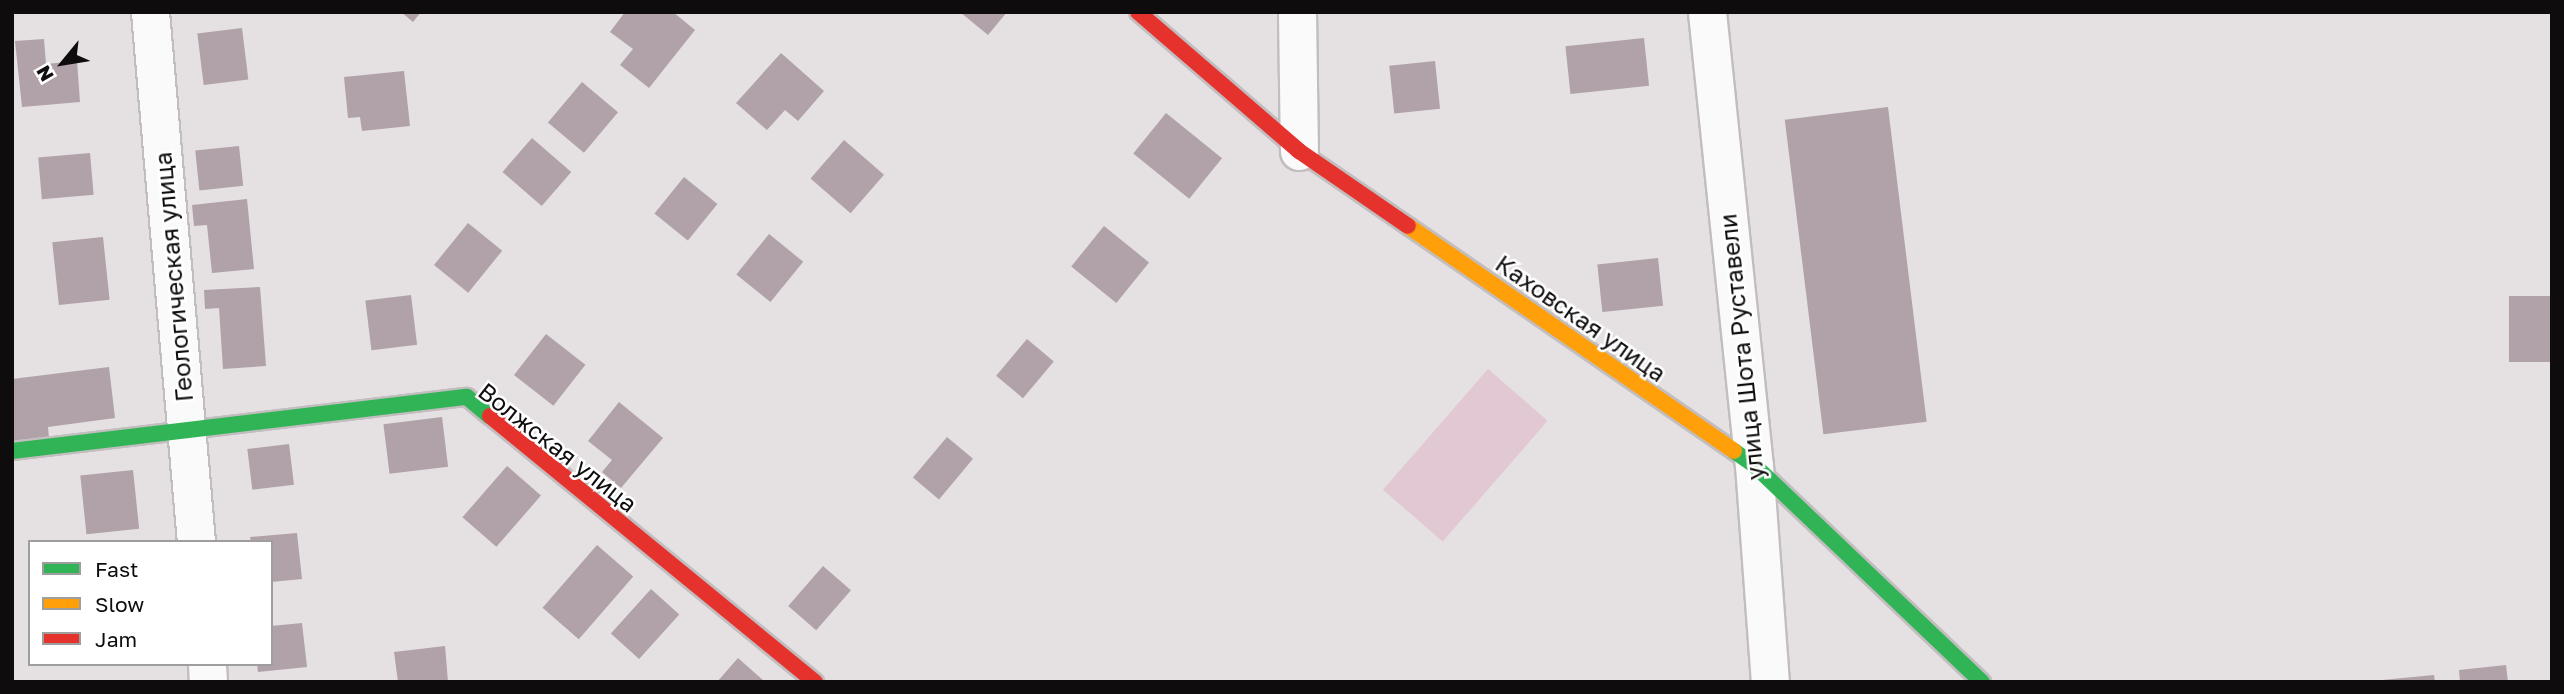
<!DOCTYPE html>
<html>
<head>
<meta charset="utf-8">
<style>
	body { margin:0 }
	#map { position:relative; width:2564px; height:694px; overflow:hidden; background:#e5e0e2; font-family:"Golos Text",sans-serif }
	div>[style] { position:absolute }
	.green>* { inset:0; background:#e2c8d2; transform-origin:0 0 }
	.building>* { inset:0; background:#b0a2a8; transform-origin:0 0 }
	.roads { filter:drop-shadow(2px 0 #c2bdbf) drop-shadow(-2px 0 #c2bdbf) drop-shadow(0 2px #c2bdbf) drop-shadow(0 -2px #c2bdbf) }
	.street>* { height:37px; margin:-18.5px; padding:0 18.5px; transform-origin:18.5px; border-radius:18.5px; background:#fbfafb }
	.fast>* { height:16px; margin:-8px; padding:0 8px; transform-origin:8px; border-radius:8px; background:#30b455 }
	.slow>* { height:16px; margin:-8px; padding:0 8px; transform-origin:8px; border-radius:8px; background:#ff9f0a }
	.jam>* { height:16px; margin:-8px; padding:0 8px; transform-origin:8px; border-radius:8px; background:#e5322d }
	span { translate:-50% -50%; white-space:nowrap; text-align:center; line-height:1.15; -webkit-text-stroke:5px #fff; paint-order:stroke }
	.street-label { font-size:24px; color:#0f0c0d }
	.frame { position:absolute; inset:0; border:14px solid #0f0c0d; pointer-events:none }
	.legend { position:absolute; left:28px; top:540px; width:245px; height:126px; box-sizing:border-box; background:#fff; border:2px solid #9f9e9e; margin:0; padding:9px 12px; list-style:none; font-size:21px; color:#0f0c0d }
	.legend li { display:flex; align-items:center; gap:14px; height:35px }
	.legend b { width:35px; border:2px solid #9f9e9e }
	.north { position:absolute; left:28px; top:28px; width:70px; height:70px; -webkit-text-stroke:5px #fff; paint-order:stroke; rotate:240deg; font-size:19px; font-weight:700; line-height:28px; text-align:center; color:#0f0c0d }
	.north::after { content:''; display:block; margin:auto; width:24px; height:32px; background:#0f0c0d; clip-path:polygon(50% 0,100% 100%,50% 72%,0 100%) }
</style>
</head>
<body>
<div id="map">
	<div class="green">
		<i style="left:1488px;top:369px;width:79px;height:160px;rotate:41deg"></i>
	</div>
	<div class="building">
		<i style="clip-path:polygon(401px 12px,421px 12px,413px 22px)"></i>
		<i style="clip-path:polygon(625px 12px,673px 12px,695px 30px,649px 88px,620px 65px,633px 49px,610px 32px)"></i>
		<i style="clip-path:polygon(960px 12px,1007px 12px,988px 35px)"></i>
		<i style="left:242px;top:28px;width:52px;height:45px;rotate:83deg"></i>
		<i style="left:1644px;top:38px;width:48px;height:79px;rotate:84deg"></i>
		<i style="clip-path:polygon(44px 39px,46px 64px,77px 61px,80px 102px,22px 107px,15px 41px)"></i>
		<i style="clip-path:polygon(781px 53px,824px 91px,798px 121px,785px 110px,767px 130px,736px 103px)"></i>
		<i style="left:1435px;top:61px;width:48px;height:46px;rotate:84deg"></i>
		<i style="clip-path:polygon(404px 71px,410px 126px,362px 131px,360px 117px,348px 118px,344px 77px)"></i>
		<i style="left:582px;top:82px;width:47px;height:53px;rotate:40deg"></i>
		<i style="left:1888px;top:107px;width:317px;height:104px;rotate:83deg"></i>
		<i style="left:1166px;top:113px;width:72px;height:52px;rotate:39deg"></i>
		<i style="left:532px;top:138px;width:52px;height:45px;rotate:41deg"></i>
		<i style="left:844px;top:140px;width:53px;height:51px;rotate:41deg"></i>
		<i style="left:239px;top:146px;width:40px;height:44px;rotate:84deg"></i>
		<i style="left:90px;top:153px;width:42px;height:52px;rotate:85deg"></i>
		<i style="left:684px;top:177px;width:43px;height:47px;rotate:39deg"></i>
		<i style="clip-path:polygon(247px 199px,254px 269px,212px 273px,207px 225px,194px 226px,192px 205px)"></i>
		<i style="left:468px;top:223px;width:44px;height:54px;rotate:39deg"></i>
		<i style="left:1104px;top:226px;width:58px;height:52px;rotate:39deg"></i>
		<i style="left:769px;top:234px;width:44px;height:52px;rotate:39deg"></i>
		<i style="left:103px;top:237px;width:63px;height:51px;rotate:84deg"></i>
		<i style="left:1658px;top:258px;width:48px;height:61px;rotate:84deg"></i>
		<i style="clip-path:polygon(260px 287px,266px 366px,223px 369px,219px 308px,205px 309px,204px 290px)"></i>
		<i style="left:411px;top:295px;width:50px;height:46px;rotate:83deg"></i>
		<i style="left:2509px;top:296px;width:43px;height:66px"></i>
		<i style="left:546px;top:334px;width:50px;height:52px;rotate:38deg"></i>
		<i style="left:1027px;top:339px;width:35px;height:48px;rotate:40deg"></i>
		<i style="clip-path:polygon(109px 367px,115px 418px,48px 427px,49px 438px,12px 442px,12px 379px)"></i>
		<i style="clip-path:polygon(619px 402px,663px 438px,621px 488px,602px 472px,612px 460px,588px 441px)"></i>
		<i style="left:442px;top:417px;width:50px;height:59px;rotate:83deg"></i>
		<i style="left:947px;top:437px;width:34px;height:53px;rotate:40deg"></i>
		<i style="left:289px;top:444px;width:41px;height:42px;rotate:83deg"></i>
		<i style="left:507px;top:466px;width:45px;height:68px;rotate:41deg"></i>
		<i style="left:133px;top:470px;width:59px;height:53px;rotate:84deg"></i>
		<i style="clip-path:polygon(297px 533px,302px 579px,271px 582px,271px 542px,251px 542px,250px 537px)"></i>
		<i style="left:597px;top:545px;width:48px;height:83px;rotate:41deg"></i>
		<i style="left:823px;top:566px;width:37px;height:53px;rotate:41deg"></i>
		<i style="left:651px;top:589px;width:38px;height:60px;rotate:42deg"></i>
		<i style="clip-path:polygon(302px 623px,307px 667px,258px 672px,257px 664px,271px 664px,271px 626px)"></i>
		<i style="clip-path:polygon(445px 646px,448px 682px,398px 682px,394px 652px)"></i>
		<i style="clip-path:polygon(738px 658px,765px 682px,717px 682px)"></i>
		<i style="clip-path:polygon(2506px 665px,2508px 682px,2460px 682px,2459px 670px)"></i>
		<i style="clip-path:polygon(2434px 675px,2435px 682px,2383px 682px,2382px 680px)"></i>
	</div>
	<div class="roads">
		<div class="street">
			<i style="left:150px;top:12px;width:532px;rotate:85.04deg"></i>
			<i style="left:1297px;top:12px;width:139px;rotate:89.2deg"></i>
			<i style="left:1707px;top:12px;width:455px;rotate:84.1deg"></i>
			<i style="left:1754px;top:465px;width:218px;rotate:85.8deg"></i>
			<i style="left:207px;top:664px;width:18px;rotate:87deg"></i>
		</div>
		<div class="fast">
			<i style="left:12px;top:451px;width:458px;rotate:-6.8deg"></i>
			<i style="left:467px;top:397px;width:30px;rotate:40deg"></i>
			<i style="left:1734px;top:451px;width:24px;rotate:35deg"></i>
			<i style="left:1754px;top:465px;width:315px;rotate:43.6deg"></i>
		</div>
		<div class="slow">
			<i style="left:1408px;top:226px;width:396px;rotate:34.6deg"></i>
		</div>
		<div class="jam">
			<i style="left:1138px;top:12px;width:213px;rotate:40.8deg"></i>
			<i style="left:1299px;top:151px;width:132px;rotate:34.5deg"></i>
			<i style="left:490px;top:416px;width:420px;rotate:39.3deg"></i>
		</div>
	</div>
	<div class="street-label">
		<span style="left:173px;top:277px;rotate:-95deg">Геологическая улица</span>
		<span style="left:1581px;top:318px;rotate:35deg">Каховская улица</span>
		<span style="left:1741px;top:347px;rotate:-96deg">улица Шота Руставели</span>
		<span style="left:558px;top:447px;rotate:38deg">Волжская улица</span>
	</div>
	<div class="frame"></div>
	<ul class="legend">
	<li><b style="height:9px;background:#30b455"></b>Fast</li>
	<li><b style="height:9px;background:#ff9f0a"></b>Slow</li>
	<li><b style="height:9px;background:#e5322d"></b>Jam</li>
	</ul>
	<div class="north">N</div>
</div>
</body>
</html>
